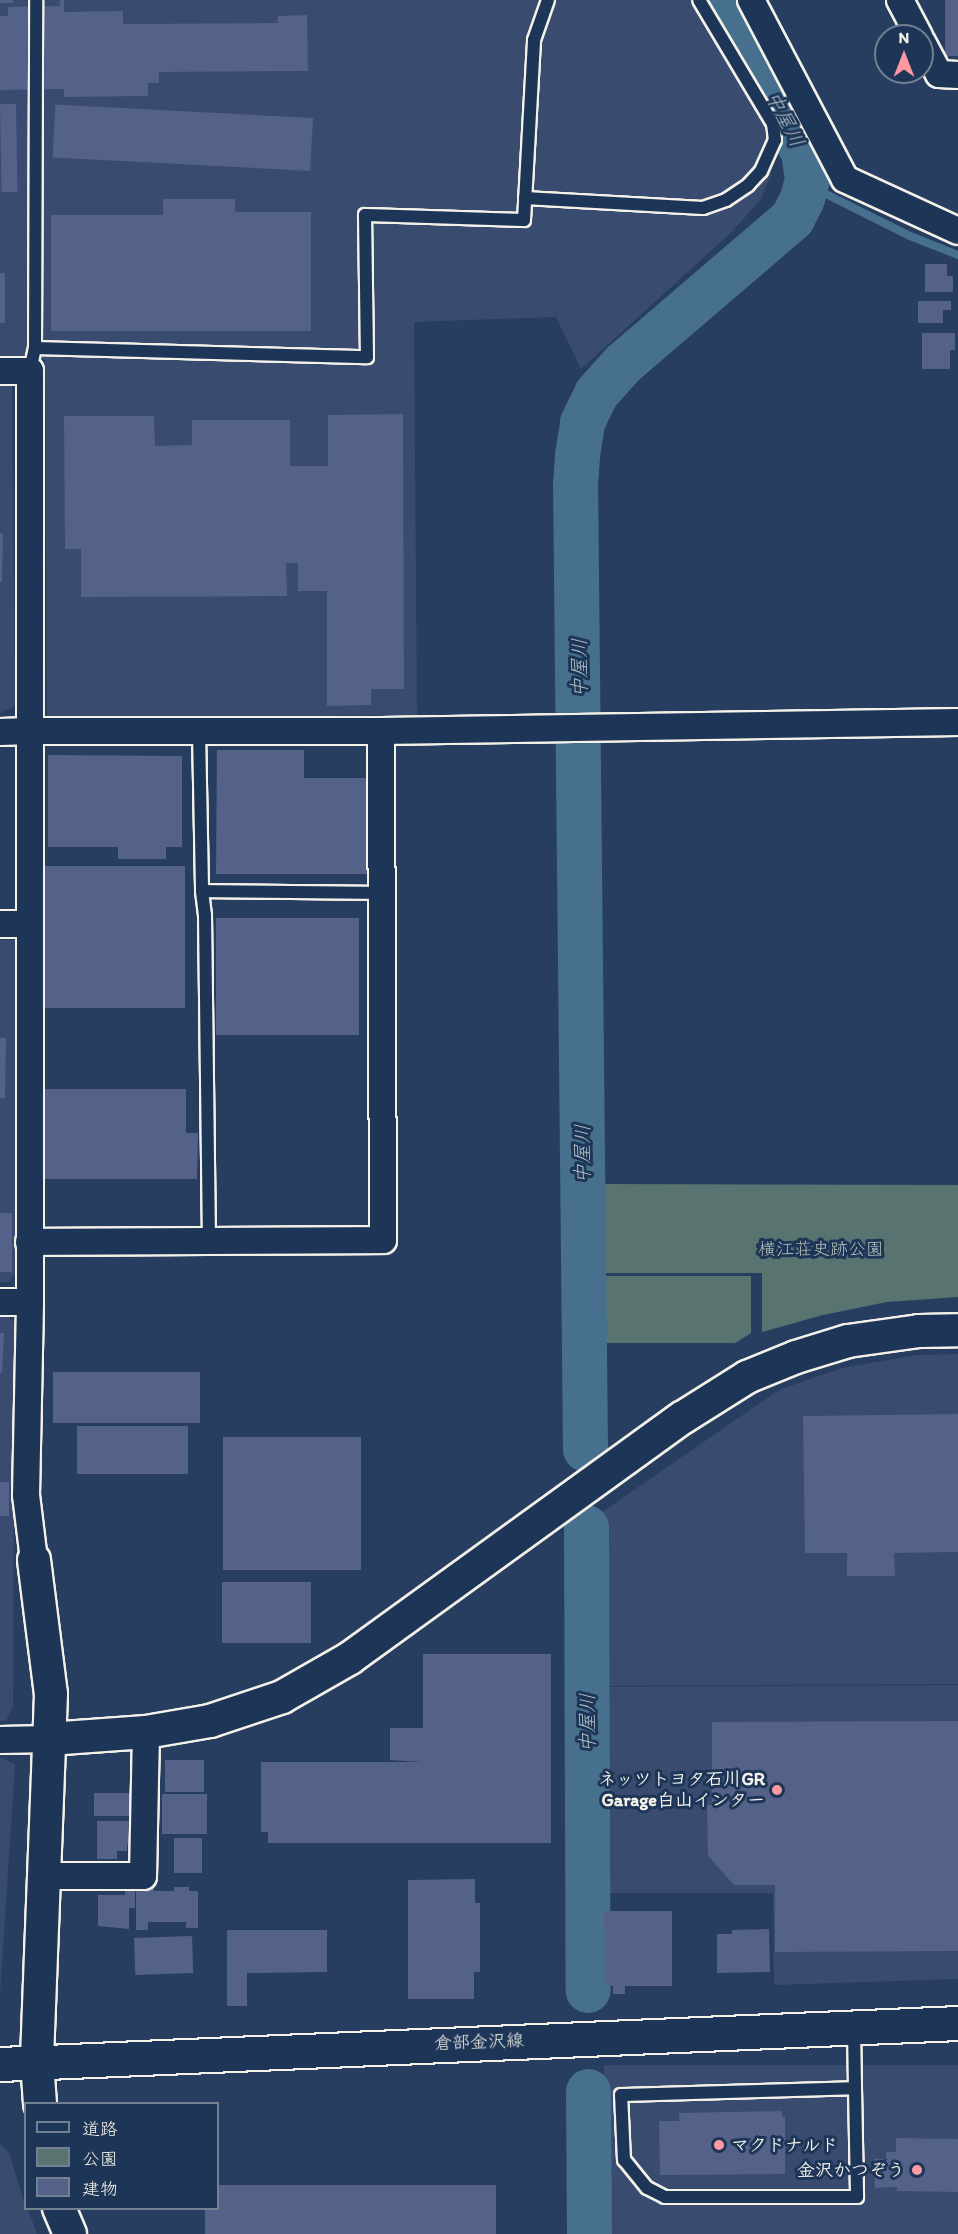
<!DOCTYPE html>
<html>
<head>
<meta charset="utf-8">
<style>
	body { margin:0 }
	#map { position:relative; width:958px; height:2234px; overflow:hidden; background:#283e61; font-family:Itim,"Klee One",sans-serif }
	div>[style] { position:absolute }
	.built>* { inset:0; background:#394b6f; transform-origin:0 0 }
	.green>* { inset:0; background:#587370 }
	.stream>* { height:8px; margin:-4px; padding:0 4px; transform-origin:4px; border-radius:4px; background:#46708d }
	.river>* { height:45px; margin:-22.5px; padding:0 22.5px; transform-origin:22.5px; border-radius:22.5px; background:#46708d }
	.building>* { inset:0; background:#546189; transform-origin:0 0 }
	.roads { filter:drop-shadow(2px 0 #f4f1e8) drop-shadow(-2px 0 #f4f1e8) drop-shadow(0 2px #f4f1e8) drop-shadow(0 -2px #f4f1e8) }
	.service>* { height:12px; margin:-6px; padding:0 6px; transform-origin:6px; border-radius:6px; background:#1d3557 }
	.minor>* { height:26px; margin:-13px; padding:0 13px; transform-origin:13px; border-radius:13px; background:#1d3557 }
	.tertiary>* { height:32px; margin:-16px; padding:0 16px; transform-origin:16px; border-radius:16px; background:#1d3557 }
	.secondary>* { height:33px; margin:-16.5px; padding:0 16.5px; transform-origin:16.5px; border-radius:16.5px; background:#1d3557 }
	.dots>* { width:16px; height:16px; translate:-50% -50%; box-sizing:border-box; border:3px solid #1d3557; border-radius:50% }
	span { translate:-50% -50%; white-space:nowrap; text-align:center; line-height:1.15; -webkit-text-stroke:6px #1d3557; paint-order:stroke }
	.park-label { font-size:18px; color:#b6bfb8 }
	.poi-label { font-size:18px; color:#f4f1e8; font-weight:700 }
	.right { translate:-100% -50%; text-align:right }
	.left { translate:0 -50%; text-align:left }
	.street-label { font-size:18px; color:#f4f1e8 }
	.water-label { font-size:20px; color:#b7c4c8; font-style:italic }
	.legend { position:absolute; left:24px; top:2102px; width:195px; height:108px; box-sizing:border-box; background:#1d3557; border:2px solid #738091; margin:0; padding:8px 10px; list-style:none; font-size:18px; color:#f4f1e8 }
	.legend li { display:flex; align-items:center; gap:12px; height:30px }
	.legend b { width:30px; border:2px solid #738091 }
	.north { position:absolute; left:874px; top:24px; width:60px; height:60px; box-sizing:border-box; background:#1d3557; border:2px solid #738091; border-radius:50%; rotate:0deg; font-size:16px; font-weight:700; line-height:24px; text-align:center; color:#f4f1e8 }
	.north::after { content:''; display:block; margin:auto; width:21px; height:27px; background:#ff9aa2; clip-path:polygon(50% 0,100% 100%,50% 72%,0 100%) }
</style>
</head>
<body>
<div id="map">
	<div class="built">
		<i style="clip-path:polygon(0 0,703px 0,771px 131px,771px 176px,760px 200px,734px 230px,581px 369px,556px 317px,414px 322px,417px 715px,47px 718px,45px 360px,0 360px)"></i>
		<i style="clip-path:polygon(0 386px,12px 386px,15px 706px,0 713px)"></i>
		<i style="clip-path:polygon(0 940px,15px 940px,17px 1270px,9px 1282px,0 1282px)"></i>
		<i style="clip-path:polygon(0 1314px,5px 1314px,15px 1323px,13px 1706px,6px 1721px,0 1721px)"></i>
		<i style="clip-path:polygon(958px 1354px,958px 1684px,594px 1686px,595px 1517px,779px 1390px,842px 1368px,917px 1355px)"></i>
		<i style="clip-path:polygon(958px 1685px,958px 1979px,774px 1985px,773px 1893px,598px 1893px,594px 1687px)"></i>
		<i style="clip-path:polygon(0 1757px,15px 1764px,0 1994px)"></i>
		<i style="left:958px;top:2065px;width:169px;height:354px;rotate:90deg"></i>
		<i style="clip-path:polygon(0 2144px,9px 2153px,26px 2208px,28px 2209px,37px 2234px,0 2234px)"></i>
	</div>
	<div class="green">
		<i style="clip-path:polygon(601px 1184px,958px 1185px,958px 1297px,887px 1302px,823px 1315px,762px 1332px,762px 1273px,601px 1273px)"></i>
		<i style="clip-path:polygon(601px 1276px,751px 1276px,751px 1333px,735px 1343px,601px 1343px)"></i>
	</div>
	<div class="stream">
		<i style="left:807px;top:179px;width:7px;rotate:45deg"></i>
		<i style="left:822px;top:192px;width:98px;rotate:26.6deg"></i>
		<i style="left:910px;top:236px;width:52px;rotate:21.6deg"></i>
	</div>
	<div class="river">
		<i style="left:585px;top:1449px;width:964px;rotate:-90.59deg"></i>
		<i style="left:575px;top:485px;width:30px;rotate:-86deg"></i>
		<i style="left:577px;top:455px;width:33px;rotate:-81deg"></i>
		<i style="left:582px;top:422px;width:32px;rotate:-64deg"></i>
		<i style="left:596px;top:393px;width:40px;rotate:-48deg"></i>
		<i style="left:623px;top:363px;width:223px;rotate:-40.6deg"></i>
		<i style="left:792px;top:218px;width:22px;rotate:-63deg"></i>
		<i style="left:802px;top:198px;width:20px;rotate:-75deg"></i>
		<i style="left:807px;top:179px;width:27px;rotate:-98deg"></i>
		<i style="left:803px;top:152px;width:171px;rotate:-117.5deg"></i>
		<i style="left:586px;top:1527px;width:463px;rotate:89.8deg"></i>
		<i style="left:588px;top:2091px;width:143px;rotate:89.6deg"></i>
	</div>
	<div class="building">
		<i style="left:0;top:0;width:13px;height:3px"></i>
		<i style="clip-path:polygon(60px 0,64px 0,64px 12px,123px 11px,123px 24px,278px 23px,278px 16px,307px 15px,308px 71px,159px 72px,159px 83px,148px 83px,148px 96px,64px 97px,64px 89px,0 90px,0 16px,8px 16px,8px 7px,60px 6px)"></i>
		<i style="left:945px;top:0;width:13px;height:56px"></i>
		<i style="left:16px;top:104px;width:88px;height:16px;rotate:89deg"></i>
		<i style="left:313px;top:118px;width:53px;height:258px;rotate:93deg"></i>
		<i style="clip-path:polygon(163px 199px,235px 199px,235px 212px,311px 212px,311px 331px,51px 331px,51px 215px,163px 215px)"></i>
		<i style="clip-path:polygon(925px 264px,947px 264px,947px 276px,953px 276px,953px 292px,925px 292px)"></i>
		<i style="left:0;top:273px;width:5px;height:50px"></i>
		<i style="clip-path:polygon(918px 301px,951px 301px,951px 310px,943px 310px,943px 323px,918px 323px)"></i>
		<i style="clip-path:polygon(922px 333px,955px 333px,955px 350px,950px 350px,950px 369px,922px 369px)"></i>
		<i style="clip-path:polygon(403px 414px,404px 689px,371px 689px,371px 705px,327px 706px,327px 591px,298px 591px,298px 563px,286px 563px,287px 596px,81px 597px,81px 549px,65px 549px,64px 416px,154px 416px,155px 446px,192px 445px,192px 420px,290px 420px,290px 466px,328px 466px,328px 415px)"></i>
		<i style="clip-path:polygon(0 533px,3px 533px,2px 582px,0 582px)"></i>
		<i style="clip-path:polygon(217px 750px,304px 750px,304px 778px,369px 778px,368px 874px,216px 874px)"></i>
		<i style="clip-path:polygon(48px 755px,182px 756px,182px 847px,166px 847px,166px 859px,118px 859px,118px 847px,48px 847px)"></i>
		<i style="left:42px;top:866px;width:143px;height:142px"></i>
		<i style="left:216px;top:918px;width:143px;height:117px"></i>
		<i style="clip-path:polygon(0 1038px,6px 1038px,5px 1098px,0 1098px)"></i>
		<i style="clip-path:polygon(45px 1089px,186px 1089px,186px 1133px,198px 1133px,197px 1179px,44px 1179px)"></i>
		<i style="left:0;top:1213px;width:12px;height:59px"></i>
		<i style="clip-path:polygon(0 1333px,4px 1333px,2px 1373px,0 1373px)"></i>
		<i style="left:53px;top:1372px;width:147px;height:51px"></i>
		<i style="clip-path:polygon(958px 1414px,958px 1552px,894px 1553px,895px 1576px,847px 1576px,847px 1553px,805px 1553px,803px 1416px)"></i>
		<i style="left:77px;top:1426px;width:111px;height:48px"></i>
		<i style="left:223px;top:1437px;width:138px;height:133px"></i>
		<i style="left:0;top:1482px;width:9px;height:34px"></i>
		<i style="left:222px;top:1582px;width:89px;height:61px"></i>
		<i style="clip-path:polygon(423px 1654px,551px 1654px,551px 1843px,268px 1843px,268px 1832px,261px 1832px,261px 1762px,423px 1762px,390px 1760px,390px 1728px,423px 1728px)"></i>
		<i style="clip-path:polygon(958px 1721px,958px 1951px,775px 1952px,775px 1885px,734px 1885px,708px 1856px,707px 1805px,712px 1805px,712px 1722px)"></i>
		<i style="left:165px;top:1760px;width:39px;height:32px"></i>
		<i style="left:94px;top:1793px;width:36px;height:23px"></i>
		<i style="left:162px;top:1794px;width:45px;height:40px"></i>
		<i style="clip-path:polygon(97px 1821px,134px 1821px,134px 1844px,127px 1844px,127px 1851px,117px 1851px,117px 1859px,97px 1859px)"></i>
		<i style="left:174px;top:1838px;width:28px;height:35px"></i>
		<i style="clip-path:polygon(475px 1879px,475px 1903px,480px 1903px,480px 1972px,474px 1972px,474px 1999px,408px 1999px,408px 1880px)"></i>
		<i style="clip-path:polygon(136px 1887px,154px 1887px,154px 1891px,174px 1891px,174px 1887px,189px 1887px,189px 1891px,198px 1891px,198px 1928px,186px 1928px,186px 1922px,148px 1922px,148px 1930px,136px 1930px)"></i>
		<i style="clip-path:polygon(125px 1891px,135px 1891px,135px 1908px,129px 1908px,129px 1929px,98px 1926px,98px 1895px,125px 1895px)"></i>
		<i style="clip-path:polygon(604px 1911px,672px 1911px,672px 1986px,625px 1986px,625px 1994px,613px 1994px,613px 1986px,605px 1986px)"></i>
		<i style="clip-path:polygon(769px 1929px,770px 1972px,717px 1973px,717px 1934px,732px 1934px,732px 1930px)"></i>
		<i style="clip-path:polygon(227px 1930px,327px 1930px,327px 1972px,247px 1973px,247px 2006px,227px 2006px)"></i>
		<i style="left:192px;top:1936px;width:37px;height:58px;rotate:88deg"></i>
		<i style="clip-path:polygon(782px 2111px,782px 2117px,785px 2117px,785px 2174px,660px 2175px,659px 2121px,679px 2121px,679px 2113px)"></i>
		<i style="clip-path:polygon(896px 2138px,958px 2139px,958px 2192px,897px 2191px,897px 2187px,875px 2188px,874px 2159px,886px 2159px,886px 2152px,896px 2152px)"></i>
		<i style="clip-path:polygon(218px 2185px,496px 2185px,496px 2234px,205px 2234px,205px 2208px,218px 2208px)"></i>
	</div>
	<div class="roads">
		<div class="service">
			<i style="left:525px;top:198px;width:178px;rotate:3.2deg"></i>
			<i style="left:703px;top:208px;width:24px;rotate:-19deg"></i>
			<i style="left:726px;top:200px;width:27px;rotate:-34deg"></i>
			<i style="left:748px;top:185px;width:19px;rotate:-47deg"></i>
			<i style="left:761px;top:171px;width:34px;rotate:-66deg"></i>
			<i style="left:775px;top:140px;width:16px;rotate:-97deg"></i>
			<i style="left:773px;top:124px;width:144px;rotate:-120.8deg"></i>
			<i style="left:35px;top:348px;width:348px;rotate:-89.8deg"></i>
			<i style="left:30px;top:371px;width:24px;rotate:-78deg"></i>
			<i style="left:35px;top:348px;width:332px;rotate:1.6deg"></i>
			<i style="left:367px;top:357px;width:142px;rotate:-90.8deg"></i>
			<i style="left:365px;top:215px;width:159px;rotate:1.8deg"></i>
			<i style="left:524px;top:220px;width:180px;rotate:-86.8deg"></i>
			<i style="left:534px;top:40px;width:42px;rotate:-70.7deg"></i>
			<i style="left:199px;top:731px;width:160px;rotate:88.9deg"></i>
			<i style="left:202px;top:891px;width:24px;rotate:83deg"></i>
			<i style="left:205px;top:915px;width:326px;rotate:89.3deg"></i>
			<i style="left:202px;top:891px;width:179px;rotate:0.6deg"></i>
			<i style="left:854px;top:2029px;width:59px;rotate:89deg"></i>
			<i style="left:855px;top:2088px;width:109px;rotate:88.9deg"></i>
			<i style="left:857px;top:2197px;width:192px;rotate:180deg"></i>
			<i style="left:665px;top:2197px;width:20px;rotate:-153deg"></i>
			<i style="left:647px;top:2188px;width:36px;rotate:-129deg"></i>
			<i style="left:624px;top:2160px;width:65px;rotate:-92.6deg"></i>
			<i style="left:621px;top:2095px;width:234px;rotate:-1.7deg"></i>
		</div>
		<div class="minor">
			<i style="left:751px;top:0;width:202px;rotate:62.3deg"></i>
			<i style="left:845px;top:179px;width:124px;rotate:24.7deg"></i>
			<i style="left:900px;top:0;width:41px;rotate:62.2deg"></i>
			<i style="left:922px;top:42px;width:36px;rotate:62deg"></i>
			<i style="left:939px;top:74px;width:19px;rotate:3deg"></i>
			<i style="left:0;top:371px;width:30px"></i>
			<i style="left:30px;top:371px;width:360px;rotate:90deg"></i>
			<i style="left:30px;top:731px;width:30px;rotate:178deg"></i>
			<i style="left:0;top:924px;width:30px"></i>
			<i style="left:29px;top:1242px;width:354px;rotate:-0.3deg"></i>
			<i style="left:383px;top:1240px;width:509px;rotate:-90.23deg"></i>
			<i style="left:0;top:1302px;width:30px"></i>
			<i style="left:34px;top:1560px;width:65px;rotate:-97deg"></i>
			<i style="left:26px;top:1495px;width:193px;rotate:-88.8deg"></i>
			<i style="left:30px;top:1302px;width:571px;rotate:-90deg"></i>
			<i style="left:30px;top:731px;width:351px"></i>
			<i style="left:381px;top:731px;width:577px;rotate:-0.89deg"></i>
			<i style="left:0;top:1740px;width:49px;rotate:-1.2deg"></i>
			<i style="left:43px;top:1876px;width:100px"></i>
			<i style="left:143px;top:1876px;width:144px;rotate:-88.8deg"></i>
		</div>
		<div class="tertiary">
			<i style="left:34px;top:1560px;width:135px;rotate:82.8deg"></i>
			<i style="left:51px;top:1694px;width:368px;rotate:92.2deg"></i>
			<i style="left:37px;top:2062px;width:42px;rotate:85.9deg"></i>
			<i style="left:49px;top:1739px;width:97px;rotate:-4.1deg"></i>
			<i style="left:146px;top:1732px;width:65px;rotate:-9.8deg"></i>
			<i style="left:210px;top:1721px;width:76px;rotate:-18.4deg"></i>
			<i style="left:282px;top:1697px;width:78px;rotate:-29.8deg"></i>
			<i style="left:350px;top:1658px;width:410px;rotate:-35.9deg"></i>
			<i style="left:682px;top:1418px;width:77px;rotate:-32.2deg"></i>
			<i style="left:747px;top:1377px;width:53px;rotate:-22.2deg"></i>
			<i style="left:796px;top:1357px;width:54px;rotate:-17.1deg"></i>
			<i style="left:848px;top:1341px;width:72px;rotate:-8deg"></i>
			<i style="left:919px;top:1331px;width:39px;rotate:-1deg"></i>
			<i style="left:59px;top:2208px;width:28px;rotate:67deg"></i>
		</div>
		<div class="secondary">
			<i style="left:0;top:2064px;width:959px;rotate:-2.45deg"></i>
		</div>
	</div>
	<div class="dots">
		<i style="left:777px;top:1790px;background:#ff9aa2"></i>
		<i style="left:719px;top:2145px;background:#ff9aa2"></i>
		<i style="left:917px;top:2170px;background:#ff9aa2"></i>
	</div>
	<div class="park-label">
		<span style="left:821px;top:1249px">横江荘史跡公園</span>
	</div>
	<div class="poi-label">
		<span class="right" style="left:765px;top:1790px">ネッツトヨタ石川GR<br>Garage白山インター</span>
		<span class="left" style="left:731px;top:2145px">マクドナルド</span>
		<span class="right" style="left:905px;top:2170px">金沢かつぞう</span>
	</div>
	<div class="street-label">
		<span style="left:479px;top:2042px;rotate:-2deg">倉部金沢線</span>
	</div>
	<div class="water-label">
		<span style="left:785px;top:119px;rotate:63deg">中屋川</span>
		<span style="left:579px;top:668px;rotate:-90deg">中屋川</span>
		<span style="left:582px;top:1154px;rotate:-90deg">中屋川</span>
		<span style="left:587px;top:1723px;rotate:-90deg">中屋川</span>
	</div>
	<ul class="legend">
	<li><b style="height:8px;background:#1d3557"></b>道路</li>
	<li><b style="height:16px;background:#587370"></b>公園</li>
	<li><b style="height:16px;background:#546189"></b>建物</li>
	</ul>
	<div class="north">N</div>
</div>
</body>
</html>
